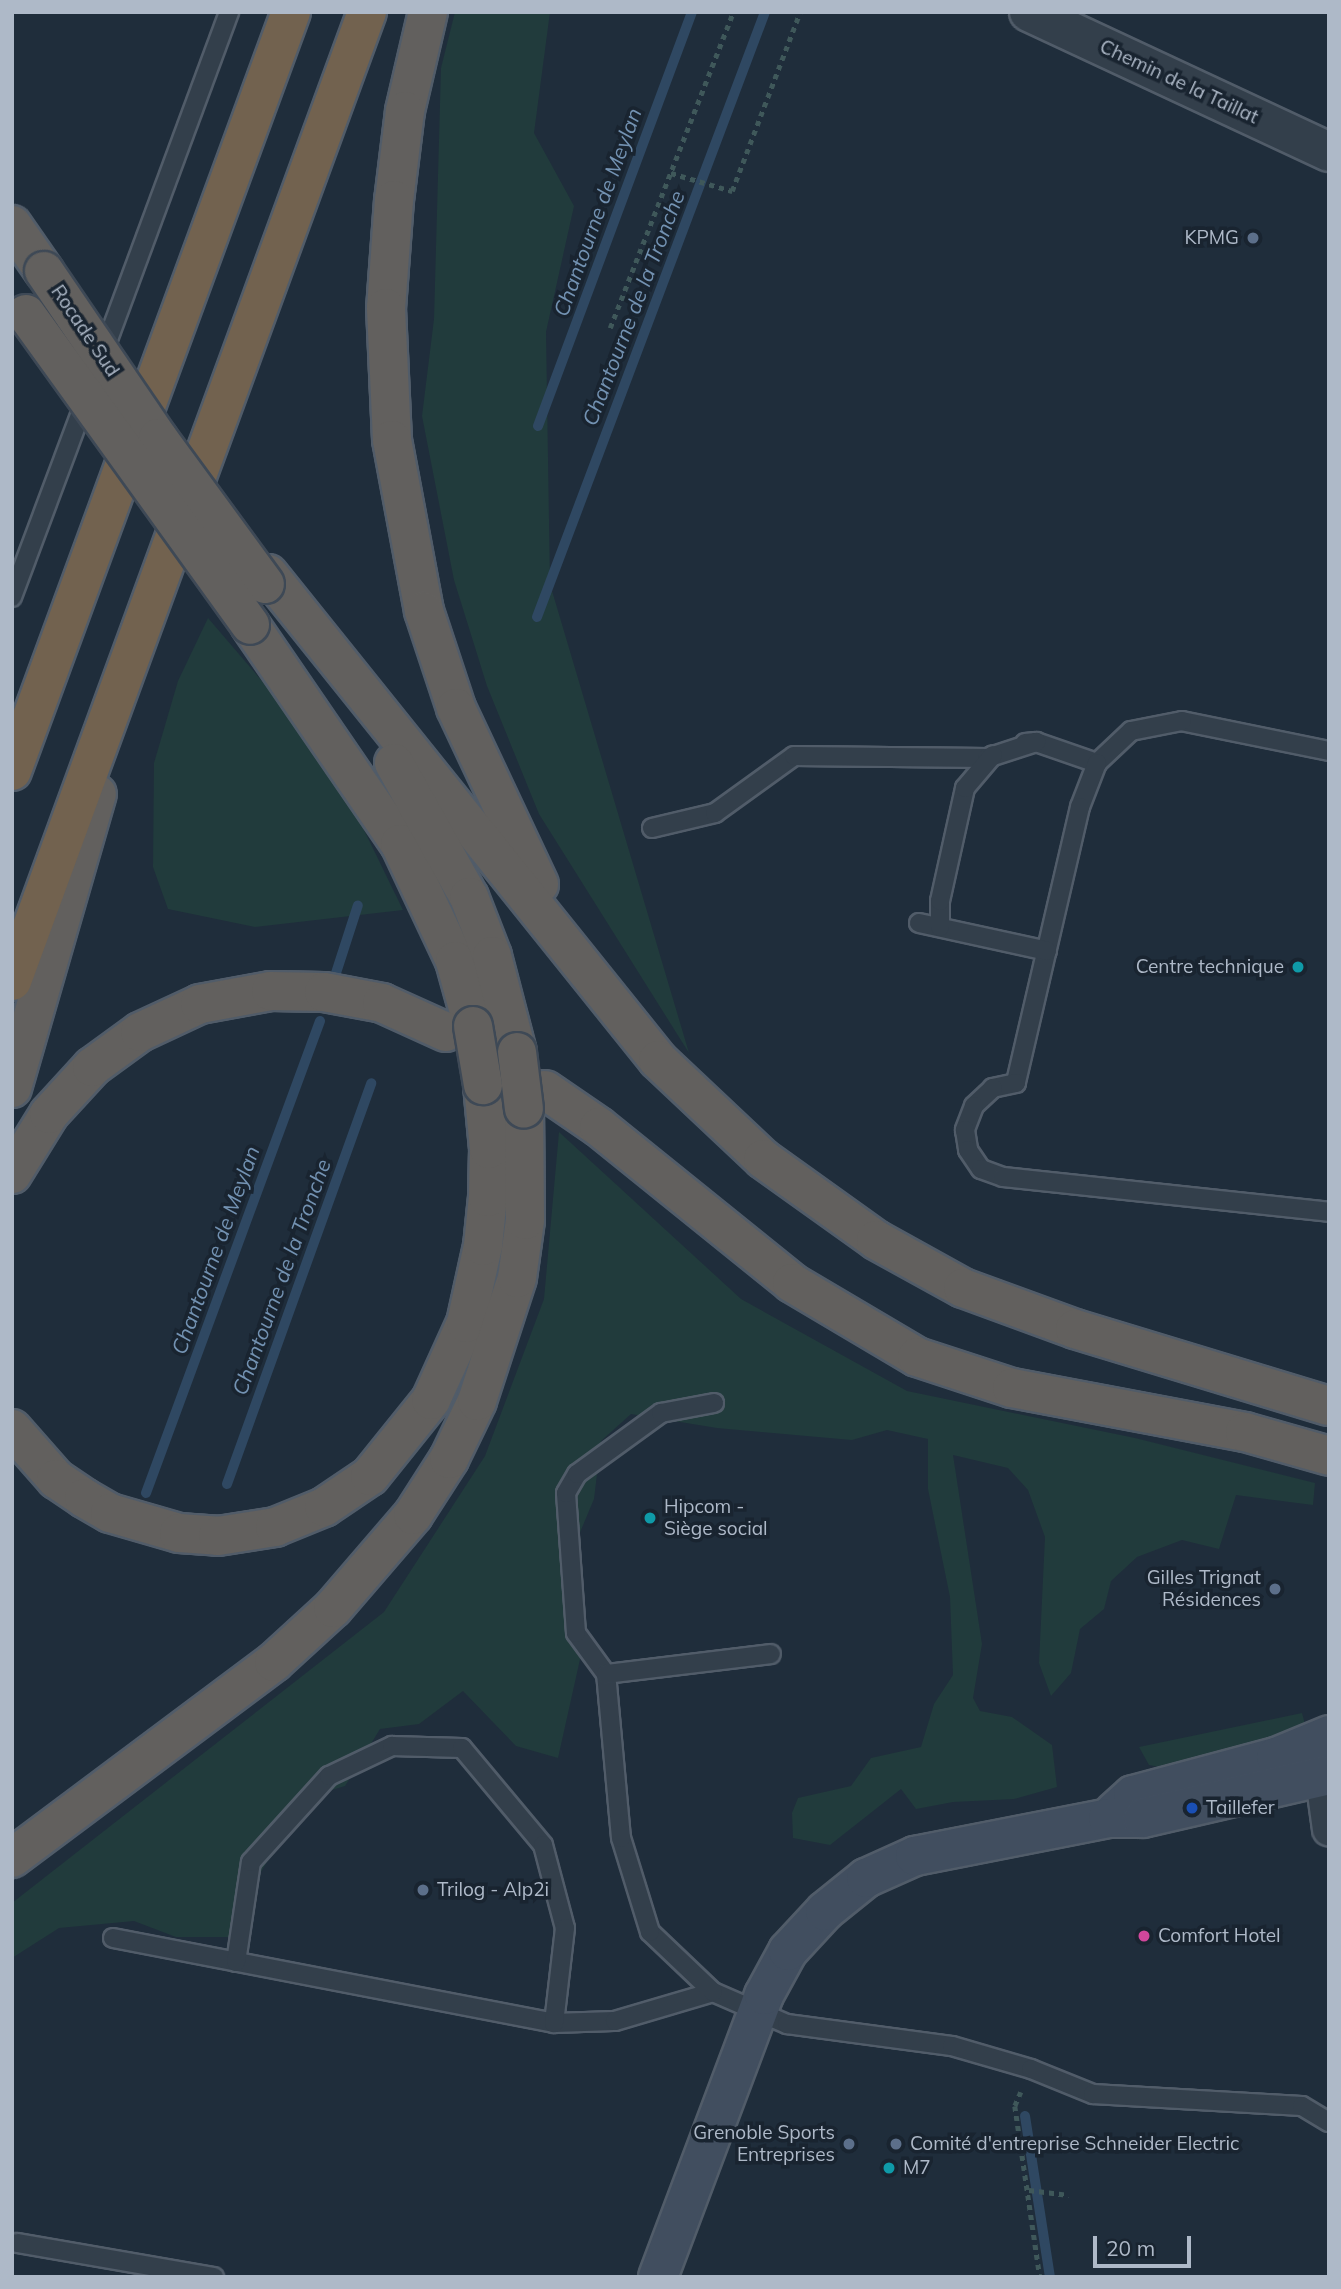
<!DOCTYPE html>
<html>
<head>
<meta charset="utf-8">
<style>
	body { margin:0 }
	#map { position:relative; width:1341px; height:2289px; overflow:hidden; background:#1f2d3b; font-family:Mulish,sans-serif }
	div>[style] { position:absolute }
	.green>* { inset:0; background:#213b3c }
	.stream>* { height:10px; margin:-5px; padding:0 5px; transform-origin:5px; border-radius:5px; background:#2f4862 }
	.path>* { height:4.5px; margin-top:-2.25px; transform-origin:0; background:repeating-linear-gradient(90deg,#3f585a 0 5px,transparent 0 10px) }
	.roads { filter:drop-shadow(2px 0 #515c69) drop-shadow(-2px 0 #515c69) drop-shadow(0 2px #515c69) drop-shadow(0 -2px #515c69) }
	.service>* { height:18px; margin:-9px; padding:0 9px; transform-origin:9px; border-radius:9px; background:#333f4b }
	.minor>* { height:33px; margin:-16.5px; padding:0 16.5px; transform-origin:16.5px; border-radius:16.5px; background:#333f4b }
	.tertiary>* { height:38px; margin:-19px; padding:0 19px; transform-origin:19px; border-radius:19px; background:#333f4b }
	.secondary>* { height:38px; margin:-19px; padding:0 19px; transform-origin:19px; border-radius:19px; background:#414e5f }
	.trunk>* { height:38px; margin:-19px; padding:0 19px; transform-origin:19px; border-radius:19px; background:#62605e }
	.motorway>* { height:38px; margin:-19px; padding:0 19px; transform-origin:19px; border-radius:19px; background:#72624f }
	.bridges { filter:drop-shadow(2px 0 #3e4956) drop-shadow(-2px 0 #3e4956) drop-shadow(0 2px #3e4956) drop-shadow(0 -2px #3e4956) }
	.trunk-bridge>* { height:38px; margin:-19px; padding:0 19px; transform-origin:19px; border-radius:19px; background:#62605e }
	.dots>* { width:19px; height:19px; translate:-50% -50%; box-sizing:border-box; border:4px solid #192430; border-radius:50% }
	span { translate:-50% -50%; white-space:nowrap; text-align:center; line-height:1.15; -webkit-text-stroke:7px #192430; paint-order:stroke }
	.street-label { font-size:19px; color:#aeb9c8 }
	.poi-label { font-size:19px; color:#aeb9c8 }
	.right { translate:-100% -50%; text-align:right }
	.left { translate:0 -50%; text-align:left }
	.water-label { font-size:21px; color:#7392b2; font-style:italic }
	.frame { position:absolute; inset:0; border:14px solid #aeb9c8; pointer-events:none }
	.scale { position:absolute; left:1093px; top:2236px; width:98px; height:32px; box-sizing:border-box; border:4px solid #aeb9c8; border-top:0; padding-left:9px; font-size:21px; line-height:24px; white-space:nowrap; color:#aeb9c8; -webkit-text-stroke:5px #192430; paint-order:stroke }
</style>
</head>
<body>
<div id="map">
	<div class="green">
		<i style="clip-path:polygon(455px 12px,550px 12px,534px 133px,574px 206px,546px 332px,550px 584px,689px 1053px,539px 814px,487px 686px,454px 580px,422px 416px,434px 319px,441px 68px)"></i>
		<i style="clip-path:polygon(208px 618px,303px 729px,345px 791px,403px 910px,255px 927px,168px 909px,153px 867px,154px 763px,178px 681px)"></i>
		<i style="clip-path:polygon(559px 1132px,741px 1299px,907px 1391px,1135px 1438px,1315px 1483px,1313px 1505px,1236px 1495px,1219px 1549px,1182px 1540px,1137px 1557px,1111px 1581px,1104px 1609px,1080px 1629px,1071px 1673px,1051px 1696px,1039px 1663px,1045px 1537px,1028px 1490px,1008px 1468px,953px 1455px,982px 1644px,973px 1698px,980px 1711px,1012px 1717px,1052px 1745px,1057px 1787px,1014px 1799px,953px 1802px,916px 1809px,901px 1789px,830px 1845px,793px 1838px,792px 1813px,798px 1798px,851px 1786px,871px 1758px,921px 1747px,934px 1704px,953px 1675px,950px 1597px,928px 1489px,928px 1439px,887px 1430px,852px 1440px,717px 1428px,631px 1414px,601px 1441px,594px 1499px,576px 1542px,587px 1628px,558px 1758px,516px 1746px,463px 1691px,419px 1724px,380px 1729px,345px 1786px,305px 1798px,261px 1872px,247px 1937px,176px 1937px,134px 1921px,59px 1928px,12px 1958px,12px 1903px,384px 1612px,485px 1456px,544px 1299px)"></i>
		<i style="clip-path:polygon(1302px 1713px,1308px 1736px,1181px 1771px,1149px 1765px,1139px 1747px)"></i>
	</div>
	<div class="stream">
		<i style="left:538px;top:426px;width:442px;rotate:-69.6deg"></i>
		<i style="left:537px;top:617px;width:647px;rotate:-69.35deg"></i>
		<i style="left:336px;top:973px;width:71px;rotate:-72.1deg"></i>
		<i style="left:227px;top:1484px;width:426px;rotate:-70.2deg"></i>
		<i style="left:146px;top:1493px;width:503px;rotate:-69.76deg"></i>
		<i style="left:1025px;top:2116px;width:163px;rotate:81.2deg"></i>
	</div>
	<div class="path">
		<i style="left:671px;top:173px;width:64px;rotate:16.4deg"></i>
		<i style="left:732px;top:191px;width:191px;rotate:-69.2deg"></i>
		<i style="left:610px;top:328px;width:339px;rotate:-68.7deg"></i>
		<i style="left:1021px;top:2092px;width:15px;rotate:113deg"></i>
		<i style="left:1015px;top:2106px;width:173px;rotate:81.7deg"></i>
		<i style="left:1029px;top:2190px;width:40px;rotate:7.1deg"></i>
	</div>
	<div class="roads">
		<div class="service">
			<i style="left:103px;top:353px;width:364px;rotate:-69.7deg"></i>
			<i style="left:12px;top:597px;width:211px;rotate:-69.5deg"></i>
			<i style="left:1025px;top:743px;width:11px;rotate:-5deg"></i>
			<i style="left:1036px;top:742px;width:65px;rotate:19deg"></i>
			<i style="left:1329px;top:751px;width:150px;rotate:-168.5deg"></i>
			<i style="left:1182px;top:721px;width:52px;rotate:168.9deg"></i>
			<i style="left:1131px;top:731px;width:47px;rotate:136.7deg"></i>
			<i style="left:1097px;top:763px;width:47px;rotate:111.1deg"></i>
			<i style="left:1080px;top:807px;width:283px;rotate:103.1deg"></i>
			<i style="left:1016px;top:1083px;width:24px;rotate:168deg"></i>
			<i style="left:993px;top:1088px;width:26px;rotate:137deg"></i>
			<i style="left:974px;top:1106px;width:26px;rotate:111deg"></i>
			<i style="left:965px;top:1130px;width:20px;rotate:81deg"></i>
			<i style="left:968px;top:1150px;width:23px;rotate:56deg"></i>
			<i style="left:981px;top:1169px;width:23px;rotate:20deg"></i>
			<i style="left:1003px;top:1177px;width:328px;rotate:6.1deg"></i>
			<i style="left:652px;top:828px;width:65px;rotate:-13.4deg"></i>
			<i style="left:715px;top:813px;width:97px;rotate:-35.8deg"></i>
			<i style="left:794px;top:756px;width:193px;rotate:0.6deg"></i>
			<i style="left:987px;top:758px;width:52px;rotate:-18.1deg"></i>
			<i style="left:919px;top:923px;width:131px;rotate:12.3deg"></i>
			<i style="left:940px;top:927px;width:26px;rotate:-90deg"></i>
			<i style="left:940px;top:901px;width:116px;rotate:-77.5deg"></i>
			<i style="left:965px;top:788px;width:43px;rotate:-49.7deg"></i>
			<i style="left:606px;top:1674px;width:51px;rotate:-126.2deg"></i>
			<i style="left:576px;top:1633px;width:140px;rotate:-94.1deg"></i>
			<i style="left:566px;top:1493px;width:22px;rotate:-60deg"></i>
			<i style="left:577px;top:1474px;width:104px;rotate:-36deg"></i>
			<i style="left:661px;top:1413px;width:54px;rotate:-10.7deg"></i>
			<i style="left:113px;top:1938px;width:449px;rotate:10.9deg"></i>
			<i style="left:554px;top:2023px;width:61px;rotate:-1.9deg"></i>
			<i style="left:615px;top:2021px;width:102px;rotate:-16.5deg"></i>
			<i style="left:713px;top:1992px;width:81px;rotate:23.4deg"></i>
			<i style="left:787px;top:2024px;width:166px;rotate:7.6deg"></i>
			<i style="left:952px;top:2046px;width:82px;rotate:16.2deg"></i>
			<i style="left:1031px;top:2069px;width:67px;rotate:22deg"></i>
			<i style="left:1093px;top:2094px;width:209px;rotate:3.3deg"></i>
			<i style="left:1302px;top:2106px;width:31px;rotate:31deg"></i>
			<i style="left:236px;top:1962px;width:101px;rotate:-81.5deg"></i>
			<i style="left:251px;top:1862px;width:116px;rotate:-47.8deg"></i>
			<i style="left:329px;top:1776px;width:70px;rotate:-25.5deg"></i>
			<i style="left:392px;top:1746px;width:70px;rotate:1.6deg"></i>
			<i style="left:462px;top:1748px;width:126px;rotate:50.1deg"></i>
			<i style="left:543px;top:1845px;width:86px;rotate:75.2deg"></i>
			<i style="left:565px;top:1928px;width:96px;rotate:96.6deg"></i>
			<i style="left:713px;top:1992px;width:87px;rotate:-136.4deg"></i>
			<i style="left:650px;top:1932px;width:98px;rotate:-107.1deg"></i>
			<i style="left:621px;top:1838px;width:165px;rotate:-95.2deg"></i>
			<i style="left:606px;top:1674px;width:166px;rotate:-6.9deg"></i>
			<i style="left:17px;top:2243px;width:200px;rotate:9.8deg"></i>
		</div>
		<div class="minor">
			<i style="left:1322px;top:1778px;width:51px;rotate:82.2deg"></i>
		</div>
		<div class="tertiary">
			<i style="left:1029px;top:12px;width:331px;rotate:25deg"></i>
		</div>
		<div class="secondary">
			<i style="left:1114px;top:1812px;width:25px;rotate:-42deg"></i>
			<i style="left:1133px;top:1795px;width:148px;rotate:-14.9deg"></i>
			<i style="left:1276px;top:1757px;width:57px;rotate:-22.5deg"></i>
			<i style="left:658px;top:2277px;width:301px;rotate:-69.4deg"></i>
			<i style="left:764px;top:1995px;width:50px;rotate:-61.4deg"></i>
			<i style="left:788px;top:1951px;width:54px;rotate:-47.2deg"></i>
			<i style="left:825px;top:1911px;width:53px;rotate:-38.8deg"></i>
			<i style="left:866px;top:1878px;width:54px;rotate:-24.2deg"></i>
			<i style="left:915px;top:1856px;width:197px;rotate:-11.1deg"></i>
			<i style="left:1108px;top:1818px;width:35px"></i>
			<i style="left:1143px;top:1818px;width:191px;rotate:-13deg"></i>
		</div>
		<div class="trunk">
			<i style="left:428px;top:12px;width:102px;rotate:103.1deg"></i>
			<i style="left:405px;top:111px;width:90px;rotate:97deg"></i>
			<i style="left:394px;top:200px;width:108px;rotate:94.2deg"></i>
			<i style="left:386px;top:308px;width:132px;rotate:87.4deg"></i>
			<i style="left:392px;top:440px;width:174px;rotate:79.4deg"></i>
			<i style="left:424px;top:611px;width:102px;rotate:71.7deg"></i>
			<i style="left:456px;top:708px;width:195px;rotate:64.8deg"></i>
			<i style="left:12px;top:225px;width:56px;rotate:55.2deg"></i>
			<i style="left:268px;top:574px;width:623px;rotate:51.25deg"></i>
			<i style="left:658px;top:1060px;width:144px;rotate:43.3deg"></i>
			<i style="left:763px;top:1159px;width:139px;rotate:35.6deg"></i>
			<i style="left:876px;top:1240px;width:99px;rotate:28.9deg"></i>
			<i style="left:963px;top:1288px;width:119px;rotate:20.1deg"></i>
			<i style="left:1075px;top:1329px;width:265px;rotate:16.9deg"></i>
			<i style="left:250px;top:625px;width:265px;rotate:55.6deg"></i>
			<i style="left:400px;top:844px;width:129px;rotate:64.8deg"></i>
			<i style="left:455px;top:961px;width:67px;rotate:74.5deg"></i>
			<i style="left:394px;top:763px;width:154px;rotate:60.8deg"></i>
			<i style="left:469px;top:897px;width:63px;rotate:68.7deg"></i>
			<i style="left:492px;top:956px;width:99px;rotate:75.4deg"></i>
			<i style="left:12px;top:1088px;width:306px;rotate:-73.9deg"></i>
			<i style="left:545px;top:1090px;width:65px;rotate:34.4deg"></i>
			<i style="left:599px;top:1127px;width:248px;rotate:38.9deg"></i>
			<i style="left:792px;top:1283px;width:145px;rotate:30.6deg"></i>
			<i style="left:917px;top:1357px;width:100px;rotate:18.1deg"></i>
			<i style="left:1012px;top:1388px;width:237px;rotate:10.7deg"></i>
			<i style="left:1245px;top:1432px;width:87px;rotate:15.9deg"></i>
			<i style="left:12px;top:1174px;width:70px;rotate:-58.3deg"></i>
			<i style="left:49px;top:1114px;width:64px;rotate:-47.5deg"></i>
			<i style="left:92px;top:1067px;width:59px;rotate:-36.1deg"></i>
			<i style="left:140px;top:1032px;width:66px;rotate:-25deg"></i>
			<i style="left:200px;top:1004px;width:72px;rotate:-10.4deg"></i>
			<i style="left:271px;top:991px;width:53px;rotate:1.1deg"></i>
			<i style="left:324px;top:992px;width:59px;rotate:10.7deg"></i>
			<i style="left:382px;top:1003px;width:70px;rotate:24.4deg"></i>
			<i style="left:12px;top:1429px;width:67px;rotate:48.7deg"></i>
			<i style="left:56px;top:1479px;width:34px;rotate:34deg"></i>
			<i style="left:84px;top:1498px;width:30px;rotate:30deg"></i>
			<i style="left:110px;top:1513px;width:72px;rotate:16.2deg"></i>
			<i style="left:179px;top:1533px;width:39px;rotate:4deg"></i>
			<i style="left:218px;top:1536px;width:58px;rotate:-9deg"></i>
			<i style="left:275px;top:1527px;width:53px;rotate:-22.2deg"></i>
			<i style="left:324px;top:1507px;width:55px;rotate:-34deg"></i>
			<i style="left:370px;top:1476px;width:97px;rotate:-51.2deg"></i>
			<i style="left:431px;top:1400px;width:85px;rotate:-65.6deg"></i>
			<i style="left:466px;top:1323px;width:79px;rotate:-77.6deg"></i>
			<i style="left:483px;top:1246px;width:49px;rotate:-84.2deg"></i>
			<i style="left:488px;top:1197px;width:48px;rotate:-88.8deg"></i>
			<i style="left:489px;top:1149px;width:64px;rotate:-95.4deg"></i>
			<i style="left:12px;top:1858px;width:327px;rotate:-36.8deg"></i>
			<i style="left:274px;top:1662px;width:80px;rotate:-42.5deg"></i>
			<i style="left:333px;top:1608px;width:123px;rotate:-49.3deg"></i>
			<i style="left:413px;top:1515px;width:67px;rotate:-57.3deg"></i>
			<i style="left:449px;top:1459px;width:64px;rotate:-64.2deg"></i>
			<i style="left:477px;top:1401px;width:129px;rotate:-72deg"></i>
			<i style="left:517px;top:1278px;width:59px;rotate:-82.1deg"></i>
			<i style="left:525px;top:1220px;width:111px;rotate:-90.5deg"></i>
		</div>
		<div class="motorway">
			<i style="left:12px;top:771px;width:809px;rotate:-69.82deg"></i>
			<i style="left:12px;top:981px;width:1032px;rotate:-69.88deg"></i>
		</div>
	</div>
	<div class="bridges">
		<div class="trunk-bridge">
			<i style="left:44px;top:271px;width:202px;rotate:55.7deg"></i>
			<i style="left:158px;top:438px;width:181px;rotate:53.8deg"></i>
			<i style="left:26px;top:314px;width:383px;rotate:54.2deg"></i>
			<i style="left:473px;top:1026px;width:60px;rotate:80.4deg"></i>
			<i style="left:517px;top:1052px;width:57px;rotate:83deg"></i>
		</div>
	</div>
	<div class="dots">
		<i style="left:1253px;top:238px;background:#5c6f8a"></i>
		<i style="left:1298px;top:967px;background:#0f9aa8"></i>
		<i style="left:650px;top:1518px;background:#0f9aa8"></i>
		<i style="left:1275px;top:1589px;background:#5c6f8a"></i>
		<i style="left:1192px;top:1808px;background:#1a4fb4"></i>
		<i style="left:423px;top:1890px;background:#5c6f8a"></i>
		<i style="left:1144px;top:1936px;background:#d1479c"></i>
		<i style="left:849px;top:2144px;background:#5c6f8a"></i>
		<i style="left:896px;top:2144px;background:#5c6f8a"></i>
		<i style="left:889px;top:2168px;background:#0f9aa8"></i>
	</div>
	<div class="street-label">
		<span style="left:1179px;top:82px;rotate:25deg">Chemin de la Taillat</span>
		<span style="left:85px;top:331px;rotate:56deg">Rocade Sud</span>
	</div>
	<div class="poi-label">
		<span class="right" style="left:1239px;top:238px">KPMG</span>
		<span class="right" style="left:1284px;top:967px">Centre technique</span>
		<span class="left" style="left:664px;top:1518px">Hipcom -<br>Siège social</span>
		<span class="right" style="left:1261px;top:1589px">Gilles Trignat<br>Résidences</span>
		<span class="left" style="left:1206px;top:1808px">Taillefer</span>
		<span class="left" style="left:437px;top:1890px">Trilog - Alp2i</span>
		<span class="left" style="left:1158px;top:1936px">Comfort Hotel</span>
		<span class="right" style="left:835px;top:2144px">Grenoble Sports<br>Entreprises</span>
		<span class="left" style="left:910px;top:2144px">Comité d'entreprise Schneider Electric</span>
		<span class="left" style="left:903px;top:2168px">M7</span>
	</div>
	<div class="water-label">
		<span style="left:597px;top:212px;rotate:-70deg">Chantourne de Meylan</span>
		<span style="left:633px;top:308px;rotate:-69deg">Chantourne de la Tronche</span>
		<span style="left:215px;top:1250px;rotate:-70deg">Chantourne de Meylan</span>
		<span style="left:281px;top:1277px;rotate:-70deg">Chantourne de la Tronche</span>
	</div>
	<div class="frame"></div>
	<div class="scale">20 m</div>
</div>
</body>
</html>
